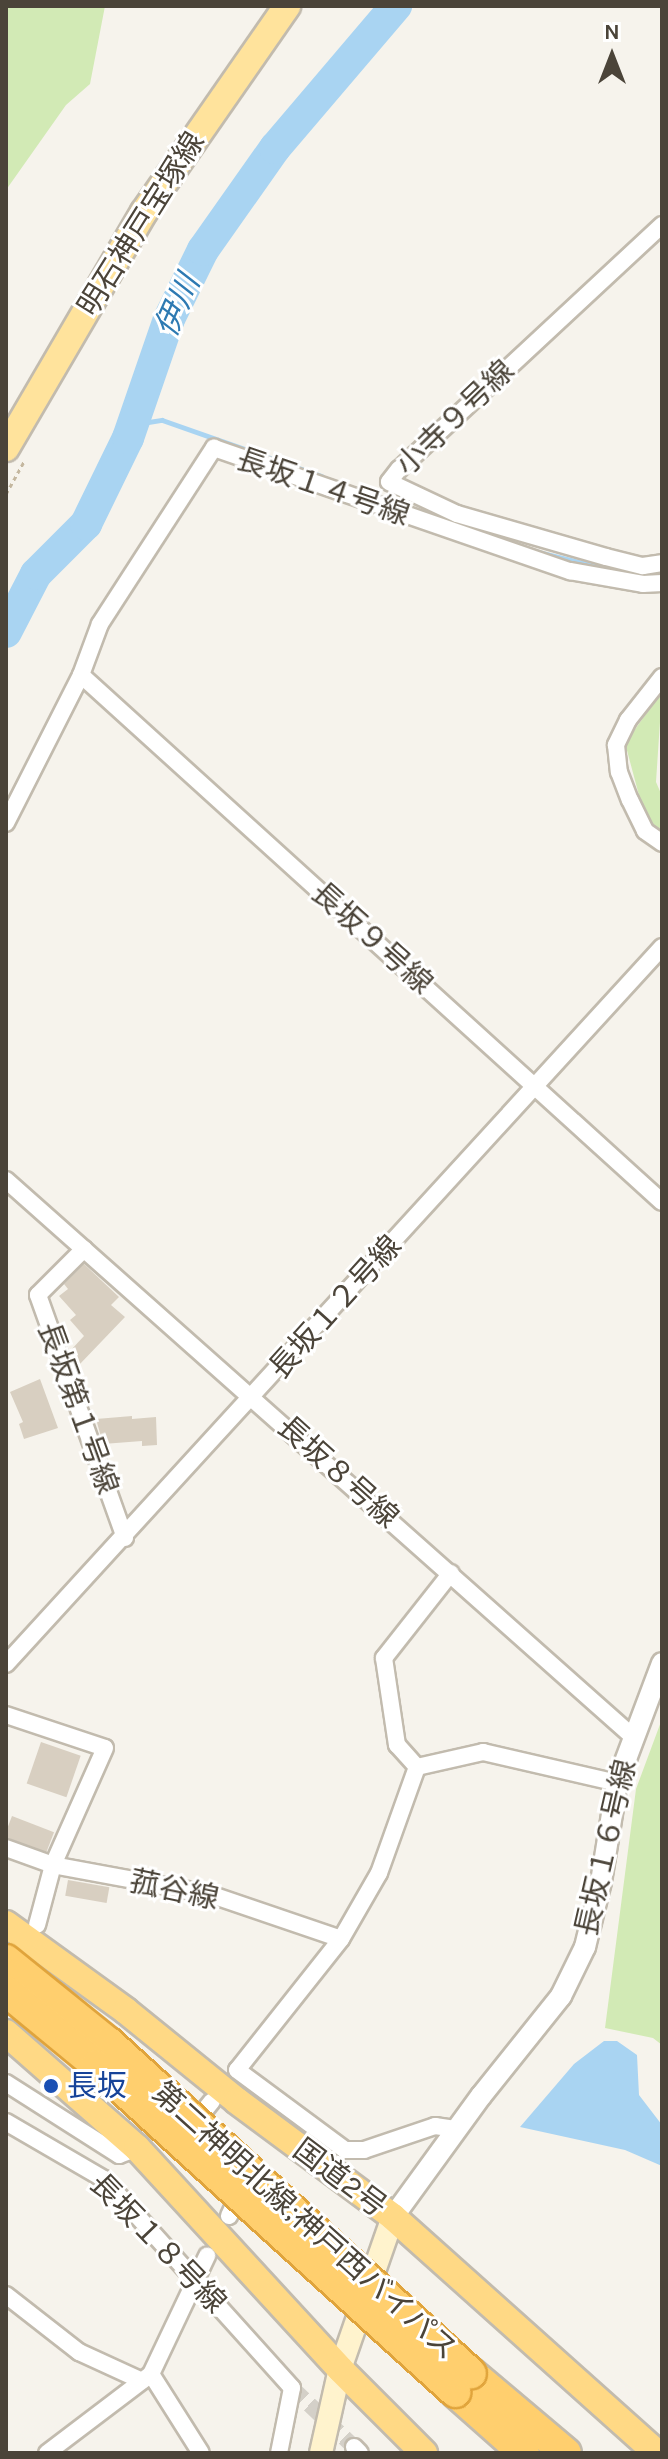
<!DOCTYPE html>
<html>
<head>
<meta charset="utf-8">
<style>
	body { margin:0 }
	#map { position:relative; width:668px; height:2459px; overflow:hidden; background:#f6f3ec; font-family:Karla,"Noto Sans JP",sans-serif }
	div>[style] { position:absolute }
	.green>* { inset:0; background:#d2eab5 }
	.water>* { inset:0; background:#a9d4f2 }
	.stream>* { height:5px; margin:-2.5px; padding:0 2.5px; transform-origin:2.5px; border-radius:2.5px; background:#a9d4f2 }
	.river>* { height:32px; margin:-16px; padding:0 16px; transform-origin:16px; border-radius:16px; background:#a9d4f2 }
	.building>* { inset:0; background:#d8cfc1; transform-origin:0 0 }
	.minor-tunnel>* { height:16px; margin-top:-8px; transform-origin:0; background:repeating-linear-gradient(90deg,#d4d0c8 0 16px,transparent 0 24px) }
	.path>* { height:3px; margin-top:-1.5px; transform-origin:0; background:repeating-linear-gradient(90deg,#c4b79f 0 4px,transparent 0 8px) }
	.roads { filter:drop-shadow(2px 0 #c2bbae) drop-shadow(-2px 0 #c2bbae) drop-shadow(0 2px #c2bbae) drop-shadow(0 -2px #c2bbae) }
	.minor>* { height:16px; margin:-8px; padding:0 8px; transform-origin:8px; border-radius:8px; background:#fff }
	.tertiary>* { height:20px; margin:-10px; padding:0 10px; transform-origin:10px; border-radius:10px; background:#fff }
	.secondary>* { height:22px; margin:-11px; padding:0 11px; transform-origin:11px; border-radius:11px; background:#fff3cd }
	.primary>* { height:26px; margin:-13px; padding:0 13px; transform-origin:13px; border-radius:13px; background:#ffe39c }
	.trunk>* { height:26px; margin:-13px; padding:0 13px; transform-origin:13px; border-radius:13px; background:#ffd985 }
	.motorway>* { height:30px; margin:-15px; padding:0 15px; transform-origin:15px; border-radius:15px; background:#ffcf6e }
	.bridges { filter:drop-shadow(2px 0 #e0a43c) drop-shadow(-2px 0 #e0a43c) drop-shadow(0 2px #e0a43c) drop-shadow(0 -2px #e0a43c) }
	.motorway-bridge>* { height:30px; margin:-15px; padding:0 15px; transform-origin:15px; border-radius:15px; background:#ffcf6e }
	.dots>* { width:22px; height:22px; translate:-50% -50%; box-sizing:border-box; border:4px solid #fff; border-radius:50% }
	span { translate:-50% -50%; white-space:nowrap; text-align:center; line-height:1.15; -webkit-text-stroke:6px #fff; paint-order:stroke }
	.street-label { font-size:30px; color:#4b4439 }
	.transit-label { font-size:30px; color:#164399 }
	.left { translate:0 -50%; text-align:left }
	.water-label { font-size:32px; color:#2e7ab2; font-style:italic }
	.frame { position:absolute; inset:0; border:8px solid #4b4439; pointer-events:none }
	.north { position:absolute; left:572px; top:16px; width:80px; height:80px; -webkit-text-stroke:6px #fff; paint-order:stroke; rotate:0deg; font-size:22px; font-weight:700; line-height:32px; text-align:center; color:#4b4439 }
	.north::after { content:''; display:block; margin:auto; width:28px; height:36px; background:#4b4439; clip-path:polygon(50% 0,100% 100%,50% 72%,0 100%) }
</style>
</head>
<body>
<div id="map">
	<div class="green">
		<i style="clip-path:polygon(6px 6px,105px 6px,90px 84px,66px 105px,6px 190px)"></i>
		<i style="clip-path:polygon(662px 692px,656px 782px,662px 796px,662px 834px,644px 814px,625px 743px)"></i>
		<i style="clip-path:polygon(662px 1719px,662px 2045px,653px 2038px,605px 2028px,636px 1789px)"></i>
	</div>
	<div class="water">
		<i style="clip-path:polygon(604px 2041px,617px 2041px,637px 2055px,639px 2095px,662px 2125px,662px 2166px,625px 2150px,520px 2127px,574px 2064px)"></i>
	</div>
	<div class="stream">
		<i style="left:128px;top:438px;width:21px;rotate:-47deg"></i>
		<i style="left:142px;top:423px;width:20px;rotate:-9deg"></i>
		<i style="left:162px;top:420px;width:169px;rotate:19.4deg"></i>
		<i style="left:534px;top:551px;width:87px;rotate:14deg"></i>
		<i style="left:635px;top:576px;width:27px;rotate:-2deg"></i>
	</div>
	<div class="river">
		<i style="left:6px;top:632px;width:65px;rotate:-62.7deg"></i>
		<i style="left:36px;top:574px;width:71px;rotate:-45deg"></i>
		<i style="left:86px;top:524px;width:96px;rotate:-64deg"></i>
		<i style="left:128px;top:438px;width:126px;rotate:-71deg"></i>
		<i style="left:169px;top:319px;width:77px;rotate:-63.8deg"></i>
		<i style="left:203px;top:250px;width:125px;rotate:-54.8deg"></i>
		<i style="left:275px;top:148px;width:187px;rotate:-49.6deg"></i>
	</div>
	<div class="building">
		<i style="clip-path:polygon(84px 1264px,119px 1297px,111px 1305px,125px 1317px,79px 1365px,70px 1351px,84px 1336px,70px 1320px,76px 1315px,59px 1296px,68px 1289px,64px 1284px)"></i>
		<i style="clip-path:polygon(40px 1379px,58px 1428px,24px 1439px,19px 1424px,23px 1422px,10px 1392px)"></i>
		<i style="clip-path:polygon(132px 1416px,132px 1419px,156px 1417px,157px 1445px,142px 1446px,142px 1441px,103px 1444px,96px 1419px)"></i>
		<i style="left:41px;top:1742px;width:42px;height:44px;rotate:19deg"></i>
		<i style="left:12px;top:1816px;width:45px;height:22px;rotate:21deg"></i>
		<i style="left:68px;top:1880px;width:42px;height:16px;rotate:10deg"></i>
	</div>
	<div class="minor-tunnel">
		<i style="left:292px;top:2388px;width:86px;rotate:43.6deg"></i>
	</div>
	<div class="path">
		<i style="left:6px;top:494px;width:38px;rotate:-61deg"></i>
	</div>
	<div class="roads">
		<div class="minor">
			<i style="left:662px;top:225px;width:359px;rotate:137.1deg"></i>
			<i style="left:399px;top:469px;width:16px;rotate:128deg"></i>
			<i style="left:389px;top:482px;width:75px;rotate:25.2deg"></i>
			<i style="left:457px;top:514px;width:155px;rotate:16.1deg"></i>
			<i style="left:606px;top:557px;width:38px;rotate:14deg"></i>
			<i style="left:643px;top:566px;width:19px;rotate:-9deg"></i>
			<i style="left:81px;top:675px;width:784px;rotate:42.21deg"></i>
			<i style="left:662px;top:677px;width:55px;rotate:128.3deg"></i>
			<i style="left:628px;top:720px;width:28px;rotate:116deg"></i>
			<i style="left:616px;top:745px;width:27px;rotate:84deg"></i>
			<i style="left:619px;top:772px;width:30px;rotate:69deg"></i>
			<i style="left:630px;top:800px;width:34px;rotate:64deg"></i>
			<i style="left:645px;top:831px;width:21px;rotate:35deg"></i>
			<i style="left:6px;top:823px;width:166px;rotate:-63.1deg"></i>
			<i style="left:81px;top:675px;width:54px;rotate:-69.6deg"></i>
			<i style="left:100px;top:624px;width:210px;rotate:-57.1deg"></i>
			<i style="left:214px;top:448px;width:377px;rotate:19.1deg"></i>
			<i style="left:570px;top:571px;width:74px;rotate:10.1deg"></i>
			<i style="left:643px;top:584px;width:19px;rotate:-3deg"></i>
			<i style="left:6px;top:1180px;width:837px;rotate:41.61deg"></i>
			<i style="left:84px;top:1249px;width:65px;rotate:135deg"></i>
			<i style="left:38px;top:1295px;width:258px;rotate:70.3deg"></i>
			<i style="left:6px;top:1664px;width:972px;rotate:-47.54deg"></i>
			<i style="left:6px;top:1715px;width:104px;rotate:18.4deg"></i>
			<i style="left:105px;top:1748px;width:128px;rotate:114deg"></i>
			<i style="left:53px;top:1865px;width:62px;rotate:104.9deg"></i>
			<i style="left:417px;top:1767px;width:113px;rotate:109.7deg"></i>
			<i style="left:379px;top:1873px;width:76px;rotate:119.9deg"></i>
			<i style="left:341px;top:1939px;width:167px;rotate:128.4deg"></i>
			<i style="left:237px;top:2070px;width:134px;rotate:36.5deg"></i>
			<i style="left:345px;top:2150px;width:19px"></i>
			<i style="left:364px;top:2150px;width:75px;rotate:-18.7deg"></i>
			<i style="left:435px;top:2126px;width:22px;rotate:8deg"></i>
			<i style="left:417px;top:1767px;width:30px;rotate:-132deg"></i>
			<i style="left:397px;top:1745px;width:88px;rotate:-98.5deg"></i>
			<i style="left:384px;top:1658px;width:108px;rotate:-51.8deg"></i>
			<i style="left:417px;top:1767px;width:68px;rotate:-12.8deg"></i>
			<i style="left:483px;top:1752px;width:138px;rotate:13deg"></i>
			<i style="left:6px;top:1848px;width:50px;rotate:19.9deg"></i>
			<i style="left:53px;top:1865px;width:159px;rotate:10.5deg"></i>
			<i style="left:209px;top:1894px;width:139px;rotate:18.8deg"></i>
			<i style="left:6px;top:2083px;width:134px;rotate:32.5deg"></i>
			<i style="left:119px;top:2155px;width:19px;rotate:-21deg"></i>
			<i style="left:6px;top:2122px;width:113px;rotate:30.2deg"></i>
			<i style="left:104px;top:2179px;width:281px;rotate:48deg"></i>
			<i style="left:292px;top:2388px;width:66px;rotate:101.3deg"></i>
			<i style="left:191px;top:2127px;width:33px;rotate:-51deg"></i>
			<i style="left:229px;top:2216px;width:26px;rotate:-65deg"></i>
			<i style="left:6px;top:2295px;width:93px;rotate:38deg"></i>
			<i style="left:79px;top:2352px;width:69px;rotate:24.7deg"></i>
			<i style="left:151px;top:2374px;width:93px;rotate:57.7deg"></i>
			<i style="left:354px;top:2447px;width:8px;rotate:45deg"></i>
			<i style="left:47px;top:2453px;width:131px;rotate:-37.2deg"></i>
			<i style="left:151px;top:2374px;width:131px;rotate:-64.6deg"></i>
		</div>
		<div class="tertiary">
			<i style="left:393px;top:2217px;width:150px;rotate:-54deg"></i>
			<i style="left:481px;top:2096px;width:128px;rotate:-51.3deg"></i>
			<i style="left:561px;top:1996px;width:55px;rotate:-63.9deg"></i>
			<i style="left:585px;top:1947px;width:67px;rotate:-76.2deg"></i>
			<i style="left:601px;top:1882px;width:100px;rotate:-80.8deg"></i>
			<i style="left:617px;top:1783px;width:128px;rotate:-69.4deg"></i>
		</div>
		<div class="secondary">
			<i style="left:321px;top:2453px;width:86px;rotate:-77.3deg"></i>
			<i style="left:340px;top:2369px;width:161px;rotate:-70.8deg"></i>
		</div>
		<div class="primary">
			<i style="left:6px;top:448px;width:273px;rotate:-59.7deg"></i>
			<i style="left:144px;top:212px;width:251px;rotate:-55.2deg"></i>
		</div>
		<div class="trunk">
			<i style="left:6px;top:1924px;width:148px;rotate:35.9deg"></i>
			<i style="left:126px;top:2011px;width:143px;rotate:39deg"></i>
			<i style="left:237px;top:2101px;width:194px;rotate:36.6deg"></i>
			<i style="left:393px;top:2217px;width:354px;rotate:41.8deg"></i>
			<i style="left:6px;top:2033px;width:174px;rotate:41.3deg"></i>
			<i style="left:137px;top:2148px;width:300px;rotate:47.4deg"></i>
			<i style="left:340px;top:2369px;width:119px;rotate:45deg"></i>
		</div>
		<div class="motorway">
			<i style="left:471px;top:2373px;width:124px;rotate:40.1deg"></i>
			<i style="left:455px;top:2392px;width:92px;rotate:41.5deg"></i>
		</div>
	</div>
	<div class="bridges">
		<div class="motorway-bridge">
			<i style="left:6px;top:1960px;width:132px;rotate:38.9deg"></i>
			<i style="left:109px;top:2043px;width:490px;rotate:42.4deg"></i>
			<i style="left:6px;top:1991px;width:117px;rotate:39.4deg"></i>
			<i style="left:96px;top:2065px;width:486px;rotate:42.3deg"></i>
		</div>
	</div>
	<div class="dots">
		<i style="left:51px;top:2086px;background:#1a4fb4"></i>
	</div>
	<div class="street-label">
		<span style="left:141px;top:224px;rotate:-58deg">明石神戸宝塚線</span>
		<span style="left:455px;top:418px;rotate:-44deg">小寺９号線</span>
		<span style="left:323px;top:487px;rotate:19deg">長坂１４号線</span>
		<span style="left:372px;top:938px;rotate:42deg">長坂９号線</span>
		<span style="left:335px;top:1307px;rotate:-48deg">長坂１２号線</span>
		<span style="left:78px;top:1408px;rotate:70deg">長坂第１号線</span>
		<span style="left:338px;top:1472px;rotate:42deg">長坂８号線</span>
		<span style="left:606px;top:1848px;rotate:-77deg">長坂１６号線</span>
		<span style="left:174px;top:1890px;rotate:12deg">菰谷線</span>
		<span style="left:340px;top:2178px;rotate:37deg">国道2号</span>
		<span style="left:305px;top:2221px;rotate:42deg">第二神明北線;神戸西バイパス</span>
		<span style="left:158px;top:2243px;rotate:46deg">長坂１８号線</span>
	</div>
	<div class="transit-label">
		<span class="left" style="left:67px;top:2086px">長坂</span>
	</div>
	<div class="water-label">
		<span style="left:178px;top:306px;rotate:-66deg">伊川</span>
	</div>
	<div class="frame"></div>
	<div class="north">N</div>
</div>
</body>
</html>
